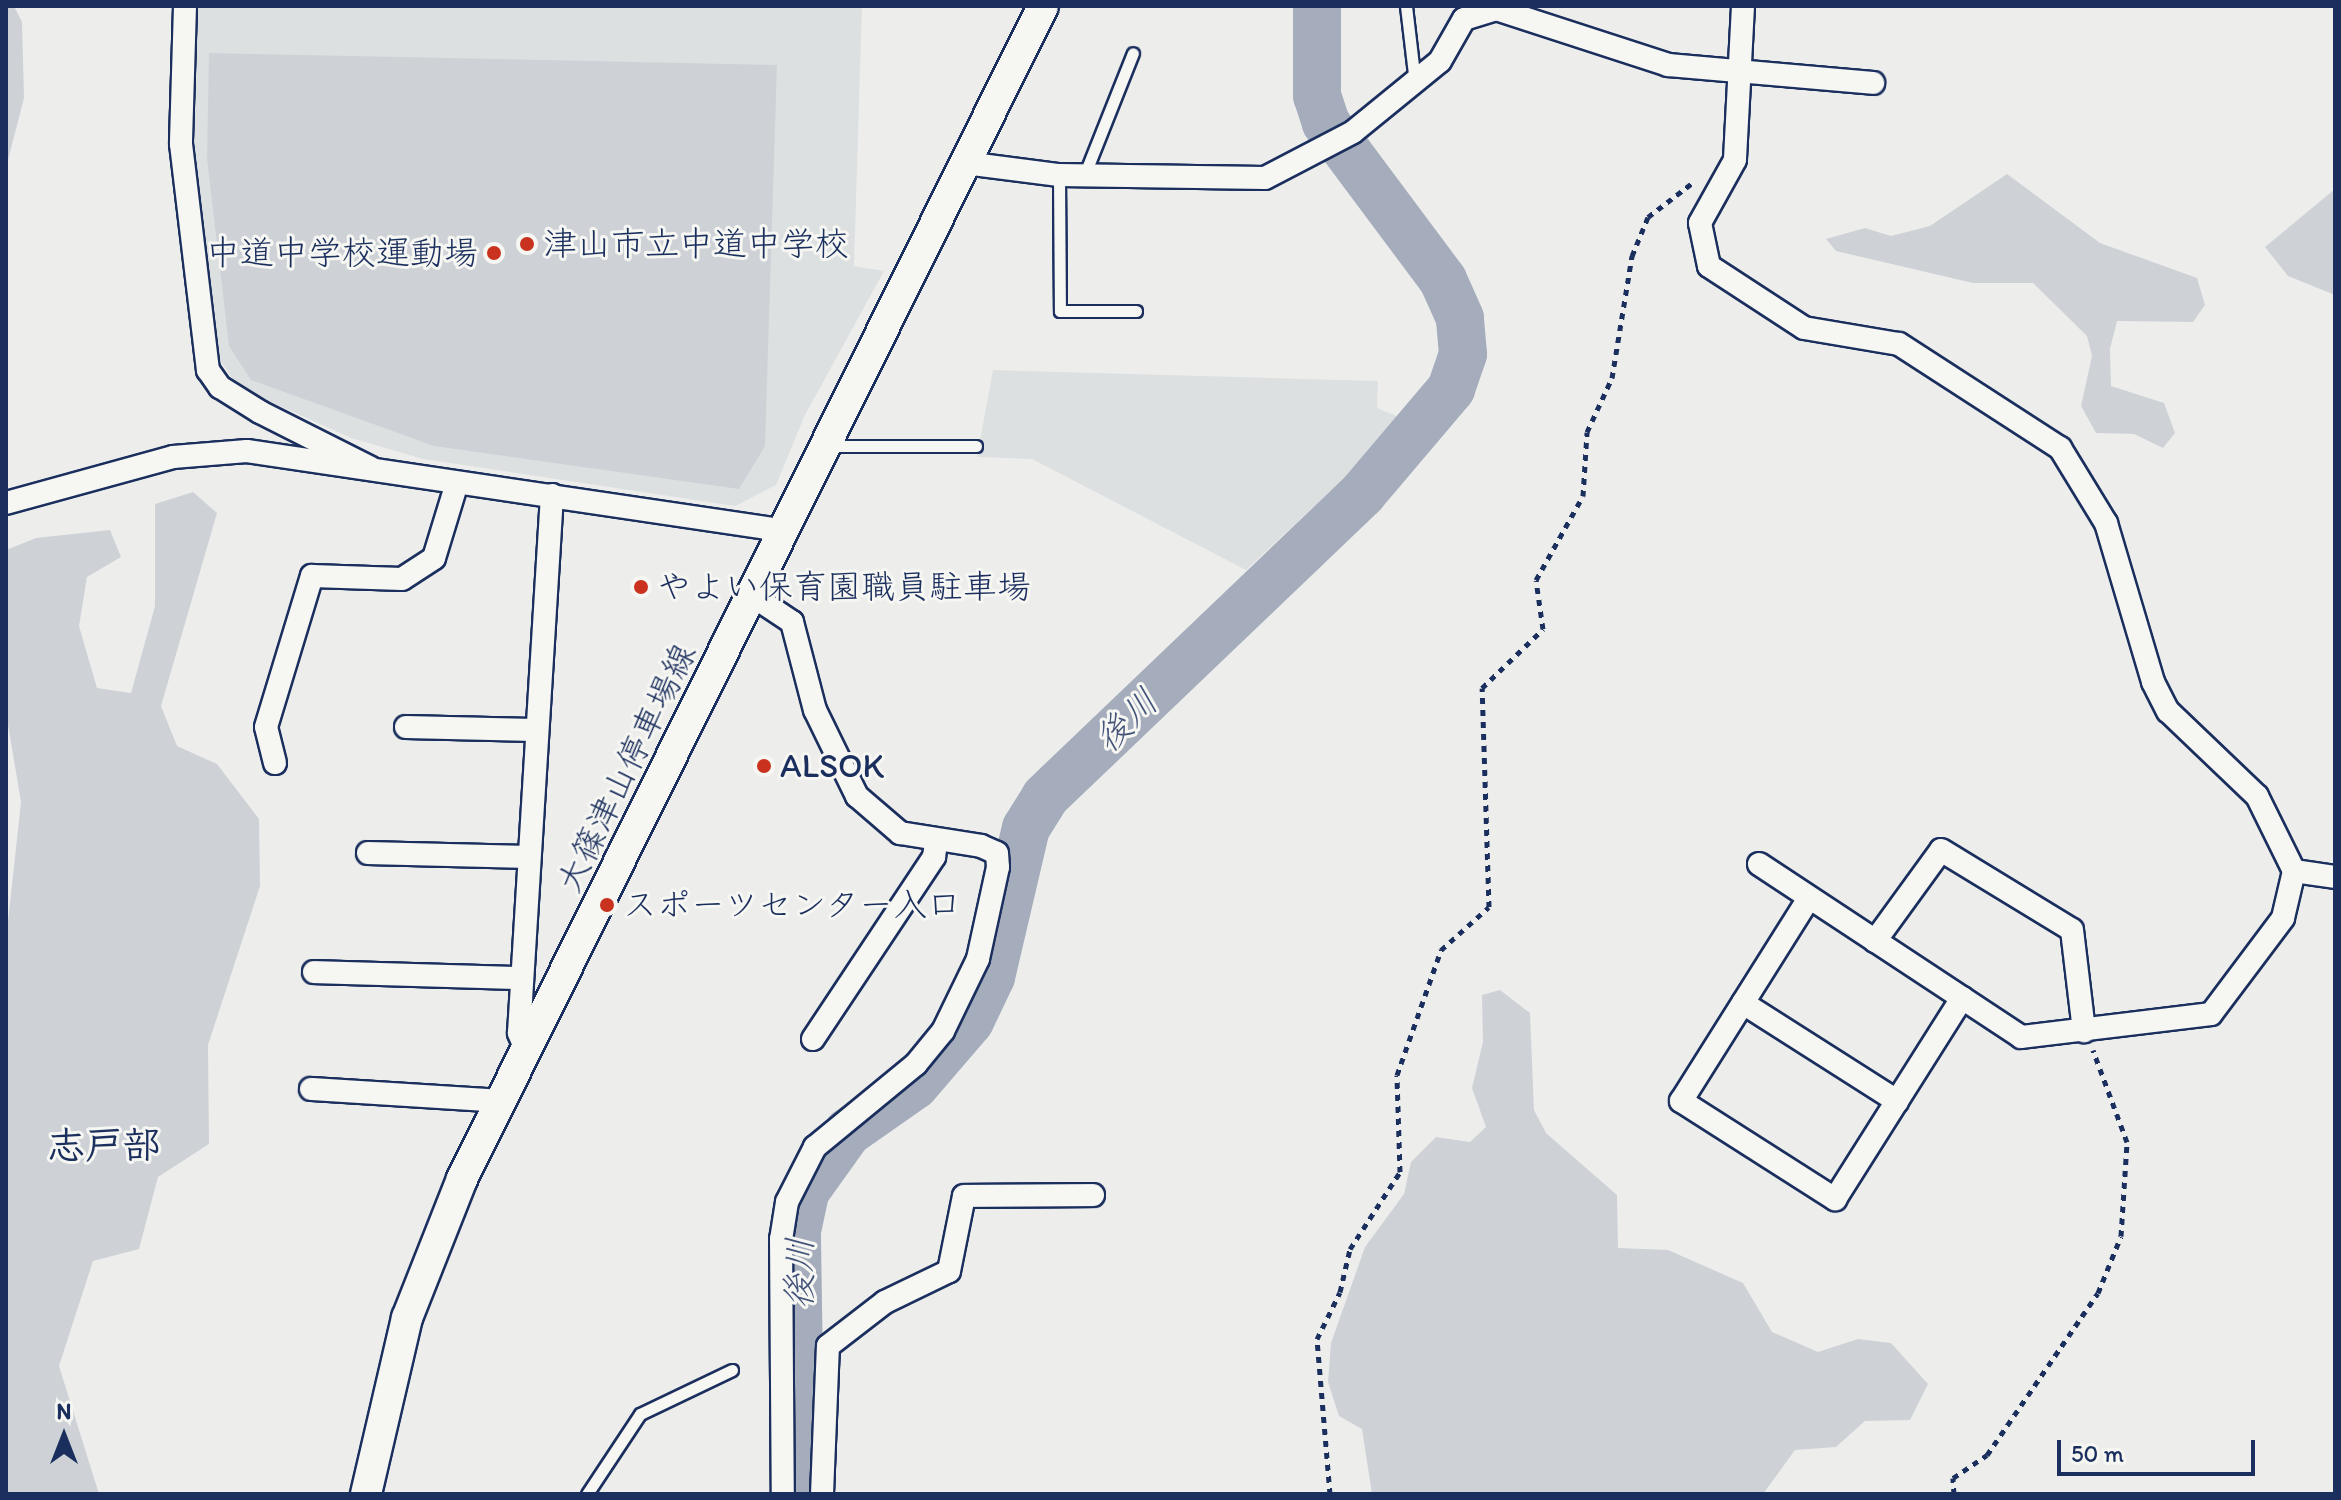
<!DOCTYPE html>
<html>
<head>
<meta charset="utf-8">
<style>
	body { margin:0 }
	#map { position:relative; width:2341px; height:1500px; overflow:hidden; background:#edeeec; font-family:Itim,"Klee One",sans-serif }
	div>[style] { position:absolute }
	.built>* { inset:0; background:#dde0e1 }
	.green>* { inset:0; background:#ced2d7 }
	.river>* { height:48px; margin:-24px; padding:0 24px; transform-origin:24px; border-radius:24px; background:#a5acbc }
	.path>* { height:5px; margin-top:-2.5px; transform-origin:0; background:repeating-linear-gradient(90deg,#1b2f5e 0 6px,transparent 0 12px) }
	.roads { filter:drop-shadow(2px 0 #1b2f5e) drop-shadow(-2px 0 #1b2f5e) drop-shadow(0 2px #1b2f5e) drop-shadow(0 -2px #1b2f5e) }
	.service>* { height:11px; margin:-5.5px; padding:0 5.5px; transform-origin:5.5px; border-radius:5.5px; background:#f6f6f2 }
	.minor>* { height:22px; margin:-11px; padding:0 11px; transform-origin:11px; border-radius:11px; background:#f6f6f2 }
	.secondary>* { height:30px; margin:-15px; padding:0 15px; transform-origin:15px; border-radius:15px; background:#f6f6f2 }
	.dots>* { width:22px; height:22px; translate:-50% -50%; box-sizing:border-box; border:4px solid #f6f6f2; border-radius:50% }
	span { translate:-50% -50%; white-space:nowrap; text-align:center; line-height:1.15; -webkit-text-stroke:6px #f6f6f2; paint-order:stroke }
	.poi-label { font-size:34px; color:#1b2f5e }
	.left { translate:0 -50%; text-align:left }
	.right { translate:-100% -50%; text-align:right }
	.street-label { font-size:34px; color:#1b2f5e }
	.water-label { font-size:36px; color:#44547a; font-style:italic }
	.quarter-label { font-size:38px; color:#1b2f5e; font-weight:700 }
	.frame { position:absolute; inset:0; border:8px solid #1b2f5e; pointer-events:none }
	.north { position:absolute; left:24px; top:1396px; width:80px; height:80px; -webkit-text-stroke:6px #f6f6f2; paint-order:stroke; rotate:0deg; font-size:22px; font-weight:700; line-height:32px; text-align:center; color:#1b2f5e }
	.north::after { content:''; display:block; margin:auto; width:28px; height:36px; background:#1b2f5e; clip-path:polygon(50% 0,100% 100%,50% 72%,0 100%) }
	.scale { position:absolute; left:2057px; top:1440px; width:198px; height:36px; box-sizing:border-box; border:4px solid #1b2f5e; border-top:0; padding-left:10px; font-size:24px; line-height:28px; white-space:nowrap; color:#1b2f5e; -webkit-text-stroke:6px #f6f6f2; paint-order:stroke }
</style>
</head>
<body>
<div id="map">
	<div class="built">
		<i style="clip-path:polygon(194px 6px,862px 6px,854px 266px,884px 271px,805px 415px,776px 485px,735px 506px,423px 459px,351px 438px,238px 387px,216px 354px,190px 153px)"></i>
		<i style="clip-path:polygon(993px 370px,1378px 381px,1377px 408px,1406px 420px,1246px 570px,1032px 459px,977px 457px)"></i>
	</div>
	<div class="green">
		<i style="clip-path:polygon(6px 6px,14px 6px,22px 22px,24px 98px,6px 168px)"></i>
		<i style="clip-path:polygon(209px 53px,777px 65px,765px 446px,739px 489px,434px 446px,251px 380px,229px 346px,207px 159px)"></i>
		<i style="clip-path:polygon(2007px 174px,2100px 243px,2197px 278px,2205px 305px,2193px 322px,2117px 321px,2110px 349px,2111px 386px,2164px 403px,2175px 433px,2163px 448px,2134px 434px,2096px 433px,2081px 406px,2092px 356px,2087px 336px,2033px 283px,1973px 283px,1836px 251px,1826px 239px,1865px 228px,1891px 236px,1930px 226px)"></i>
		<i style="clip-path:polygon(2335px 189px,2335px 295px,2288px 276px,2265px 247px)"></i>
		<i style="clip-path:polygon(193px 492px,217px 513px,161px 706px,177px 746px,217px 764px,259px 819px,260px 886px,208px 1045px,209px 1144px,158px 1177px,139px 1249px,93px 1261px,59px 1366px,99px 1494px,6px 1494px,6px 940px,21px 802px,6px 713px,6px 550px,36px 538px,110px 530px,121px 557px,87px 577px,79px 626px,97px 688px,131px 693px,155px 606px,155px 504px)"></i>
		<i style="clip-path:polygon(1500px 990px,1530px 1013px,1534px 1110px,1546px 1133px,1617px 1195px,1618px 1248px,1668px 1250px,1743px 1283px,1772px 1332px,1818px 1352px,1858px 1339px,1891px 1343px,1928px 1384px,1910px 1420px,1865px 1421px,1836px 1447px,1795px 1450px,1763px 1494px,1372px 1494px,1362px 1429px,1339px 1416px,1328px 1382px,1331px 1343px,1365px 1247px,1404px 1194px,1411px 1162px,1436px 1137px,1470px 1142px,1486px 1127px,1472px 1088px,1483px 1042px,1482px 995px)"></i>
	</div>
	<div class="river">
		<i style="left:801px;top:1494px;width:263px;rotate:-90.9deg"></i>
		<i style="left:797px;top:1231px;width:40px;rotate:-78deg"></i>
		<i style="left:805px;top:1192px;width:74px;rotate:-54.4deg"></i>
		<i style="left:848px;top:1132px;width:82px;rotate:-35deg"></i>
		<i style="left:915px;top:1085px;width:84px;rotate:-49.3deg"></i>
		<i style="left:970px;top:1021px;width:49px;rotate:-64.5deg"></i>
		<i style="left:991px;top:977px;width:153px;rotate:-76.8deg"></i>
		<i style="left:1026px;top:828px;width:36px;rotate:-58deg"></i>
		<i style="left:1045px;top:797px;width:439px;rotate:-43.7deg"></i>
		<i style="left:1362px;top:494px;width:138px;rotate:-49.7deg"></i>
		<i style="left:1451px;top:389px;width:37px;rotate:-71deg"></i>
		<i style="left:1463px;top:354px;width:36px;rotate:-95deg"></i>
		<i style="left:1460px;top:318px;width:42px;rotate:-114.1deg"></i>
		<i style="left:1443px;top:280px;width:196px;rotate:-126.7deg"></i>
		<i style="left:1326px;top:123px;width:28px;rotate:-108deg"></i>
		<i style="left:1317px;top:96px;width:90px;rotate:-90deg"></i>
	</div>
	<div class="path">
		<i style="left:1330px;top:1494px;width:156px;rotate:-94.8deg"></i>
		<i style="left:1317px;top:1339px;width:52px;rotate:-63.9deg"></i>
		<i style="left:1340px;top:1292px;width:44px;rotate:-76.9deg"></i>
		<i style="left:1350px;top:1249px;width:92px;rotate:-57deg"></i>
		<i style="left:1400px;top:1172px;width:97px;rotate:-91.8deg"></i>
		<i style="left:1397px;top:1075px;width:133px;rotate:-70.6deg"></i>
		<i style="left:1441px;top:950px;width:64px;rotate:-41.9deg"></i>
		<i style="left:1489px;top:907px;width:219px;rotate:-91.8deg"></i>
		<i style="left:1482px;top:688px;width:85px;rotate:-44deg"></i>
		<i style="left:1543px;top:629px;width:49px;rotate:-98.1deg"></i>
		<i style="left:1536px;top:580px;width:96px;rotate:-60.8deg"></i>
		<i style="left:1583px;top:496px;width:64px;rotate:-86.4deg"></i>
		<i style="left:1587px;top:432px;width:60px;rotate:-65.2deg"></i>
		<i style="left:1612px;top:378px;width:124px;rotate:-80.7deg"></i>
		<i style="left:1632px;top:256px;width:42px;rotate:-67.7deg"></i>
		<i style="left:1648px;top:217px;width:59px;rotate:-37.5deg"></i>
		<i style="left:1954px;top:1494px;width:16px;rotate:-94deg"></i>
		<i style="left:1953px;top:1478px;width:41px;rotate:-34.1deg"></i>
		<i style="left:1987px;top:1455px;width:196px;rotate:-55.6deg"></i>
		<i style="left:2098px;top:1293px;width:61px;rotate:-68deg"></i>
		<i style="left:2121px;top:1236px;width:94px;rotate:-86.3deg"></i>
		<i style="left:2127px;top:1142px;width:98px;rotate:-110.3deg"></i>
	</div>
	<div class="roads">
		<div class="service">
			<i style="left:1406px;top:6px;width:78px;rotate:83.3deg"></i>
			<i style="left:1059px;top:175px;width:136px;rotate:89.6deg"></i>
			<i style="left:1060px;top:311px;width:76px"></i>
			<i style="left:1084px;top:176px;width:132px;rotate:-68.3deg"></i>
			<i style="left:826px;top:446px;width:150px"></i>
			<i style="left:587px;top:1494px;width:96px;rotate:-56.5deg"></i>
			<i style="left:640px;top:1414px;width:102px;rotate:-25.6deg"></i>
		</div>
		<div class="minor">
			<i style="left:185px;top:6px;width:138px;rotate:91.7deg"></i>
			<i style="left:181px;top:144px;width:228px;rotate:83.2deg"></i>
			<i style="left:208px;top:370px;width:21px;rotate:55deg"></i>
			<i style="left:220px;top:387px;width:47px;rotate:32deg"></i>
			<i style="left:260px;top:412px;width:124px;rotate:26.8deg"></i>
			<i style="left:1743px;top:6px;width:154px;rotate:93deg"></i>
			<i style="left:1735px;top:160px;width:72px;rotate:119.1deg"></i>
			<i style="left:1700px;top:223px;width:44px;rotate:78.2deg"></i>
			<i style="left:1709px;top:266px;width:113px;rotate:33.1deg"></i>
			<i style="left:1804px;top:328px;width:96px;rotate:9.6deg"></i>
			<i style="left:1899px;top:344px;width:192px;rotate:32.9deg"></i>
			<i style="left:2060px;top:448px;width:88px;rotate:58.5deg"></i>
			<i style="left:2106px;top:523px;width:166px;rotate:73.5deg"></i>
			<i style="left:2153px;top:682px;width:33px;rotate:63deg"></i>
			<i style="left:2168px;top:711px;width:123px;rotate:43.7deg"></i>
			<i style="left:2257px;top:796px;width:84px;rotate:63.7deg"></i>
			<i style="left:2294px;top:871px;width:41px;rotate:8.3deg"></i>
			<i style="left:965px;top:163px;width:95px;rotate:7.3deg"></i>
			<i style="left:1059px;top:175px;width:206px;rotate:0.8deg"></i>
			<i style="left:1265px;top:178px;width:99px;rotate:-27.6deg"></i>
			<i style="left:1353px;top:132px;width:112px;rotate:-39.2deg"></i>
			<i style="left:1440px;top:61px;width:48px;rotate:-60.3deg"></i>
			<i style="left:1464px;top:19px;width:34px;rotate:-17deg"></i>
			<i style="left:1496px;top:9px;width:181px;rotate:18deg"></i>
			<i style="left:1668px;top:65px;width:206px;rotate:5deg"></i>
			<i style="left:6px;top:503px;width:173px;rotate:-15.4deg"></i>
			<i style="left:173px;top:457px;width:74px;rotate:-4.6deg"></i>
			<i style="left:247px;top:451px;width:545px;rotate:8.44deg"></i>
			<i style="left:753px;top:596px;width:47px;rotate:33.7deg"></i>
			<i style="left:792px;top:622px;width:91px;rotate:75.4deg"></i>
			<i style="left:815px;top:710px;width:96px;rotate:64deg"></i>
			<i style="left:857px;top:796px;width:57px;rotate:40.7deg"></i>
			<i style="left:900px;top:833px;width:82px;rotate:9.1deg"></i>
			<i style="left:981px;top:846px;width:17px;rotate:24deg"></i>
			<i style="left:997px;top:853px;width:14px;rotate:86deg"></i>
			<i style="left:998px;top:867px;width:94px;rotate:102.3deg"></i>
			<i style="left:978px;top:959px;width:80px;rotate:115.9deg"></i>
			<i style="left:943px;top:1031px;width:43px;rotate:129.3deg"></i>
			<i style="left:916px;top:1064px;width:131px;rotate:140.6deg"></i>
			<i style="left:815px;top:1147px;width:62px;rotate:117deg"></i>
			<i style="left:787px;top:1202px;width:37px;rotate:99deg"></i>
			<i style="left:781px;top:1239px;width:255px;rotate:89.6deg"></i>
			<i style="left:406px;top:727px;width:128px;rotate:1.3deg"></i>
			<i style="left:275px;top:763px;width:37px;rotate:-104deg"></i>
			<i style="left:266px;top:727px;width:158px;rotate:-73.1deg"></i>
			<i style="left:312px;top:576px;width:90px;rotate:1.9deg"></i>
			<i style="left:402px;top:579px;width:38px;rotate:-33deg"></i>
			<i style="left:434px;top:558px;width:78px;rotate:-73deg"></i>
			<i style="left:368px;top:853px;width:160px;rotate:1.4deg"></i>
			<i style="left:1759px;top:864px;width:314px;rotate:33.4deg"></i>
			<i style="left:2021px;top:1037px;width:191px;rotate:-6.9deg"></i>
			<i style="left:2211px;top:1014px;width:120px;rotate:-53.1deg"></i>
			<i style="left:2283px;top:918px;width:48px;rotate:-76.8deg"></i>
			<i style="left:1809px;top:898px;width:240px;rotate:122.2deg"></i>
			<i style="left:1681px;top:1101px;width:183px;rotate:32.5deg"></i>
			<i style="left:1835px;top:1199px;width:238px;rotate:-57.7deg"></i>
			<i style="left:1875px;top:941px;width:112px;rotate:-54deg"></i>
			<i style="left:1941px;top:850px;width:153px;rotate:31.4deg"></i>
			<i style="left:2072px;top:930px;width:102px;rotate:83.2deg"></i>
			<i style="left:314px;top:972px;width:208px;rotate:1.7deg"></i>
			<i style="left:1743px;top:1003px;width:183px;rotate:32.5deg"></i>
			<i style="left:813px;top:1039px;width:219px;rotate:-56.4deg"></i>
			<i style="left:934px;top:857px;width:15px;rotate:-82deg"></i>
			<i style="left:527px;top:1052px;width:21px;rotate:-113deg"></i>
			<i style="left:519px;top:1033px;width:539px;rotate:-86.49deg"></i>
			<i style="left:311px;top:1089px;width:189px;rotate:3.6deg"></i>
			<i style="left:822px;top:1494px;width:148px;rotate:-87.7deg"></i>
			<i style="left:828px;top:1346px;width:72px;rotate:-37.7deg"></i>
			<i style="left:885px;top:1302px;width:71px;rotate:-25.8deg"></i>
			<i style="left:949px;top:1271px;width:76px;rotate:-78.7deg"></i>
			<i style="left:964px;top:1196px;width:129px;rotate:-0.4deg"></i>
		</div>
		<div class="secondary">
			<i style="left:366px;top:1494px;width:181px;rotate:-76.9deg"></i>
			<i style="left:407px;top:1318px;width:149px;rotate:-68.4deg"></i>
			<i style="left:462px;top:1179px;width:1309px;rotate:-63.65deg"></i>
		</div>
	</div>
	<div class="dots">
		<i style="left:527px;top:244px;background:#c8321e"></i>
		<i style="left:494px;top:253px;background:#c8321e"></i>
		<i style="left:641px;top:587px;background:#c8321e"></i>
		<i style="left:764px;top:766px;background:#c8321e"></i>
		<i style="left:607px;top:905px;background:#c8321e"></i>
	</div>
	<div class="poi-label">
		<span class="left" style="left:543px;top:244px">津山市立中道中学校</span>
		<span class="right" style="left:478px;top:253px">中道中学校運動場</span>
		<span class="left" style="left:657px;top:587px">やよい保育園職員駐車場</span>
		<span class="left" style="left:780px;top:766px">ALSOK</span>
		<span class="left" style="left:623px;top:905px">スポーツセンター入口</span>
	</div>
	<div class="street-label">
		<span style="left:626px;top:768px;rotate:-64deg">大篠津山停車場線</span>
	</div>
	<div class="water-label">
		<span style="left:1126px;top:720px;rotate:-44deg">後川</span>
		<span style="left:799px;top:1273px;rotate:-89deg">後川</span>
	</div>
	<div class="quarter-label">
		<span style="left:104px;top:1146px">志戸部</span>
	</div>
	<div class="frame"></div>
	<div class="north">N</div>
	<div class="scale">50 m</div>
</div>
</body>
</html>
